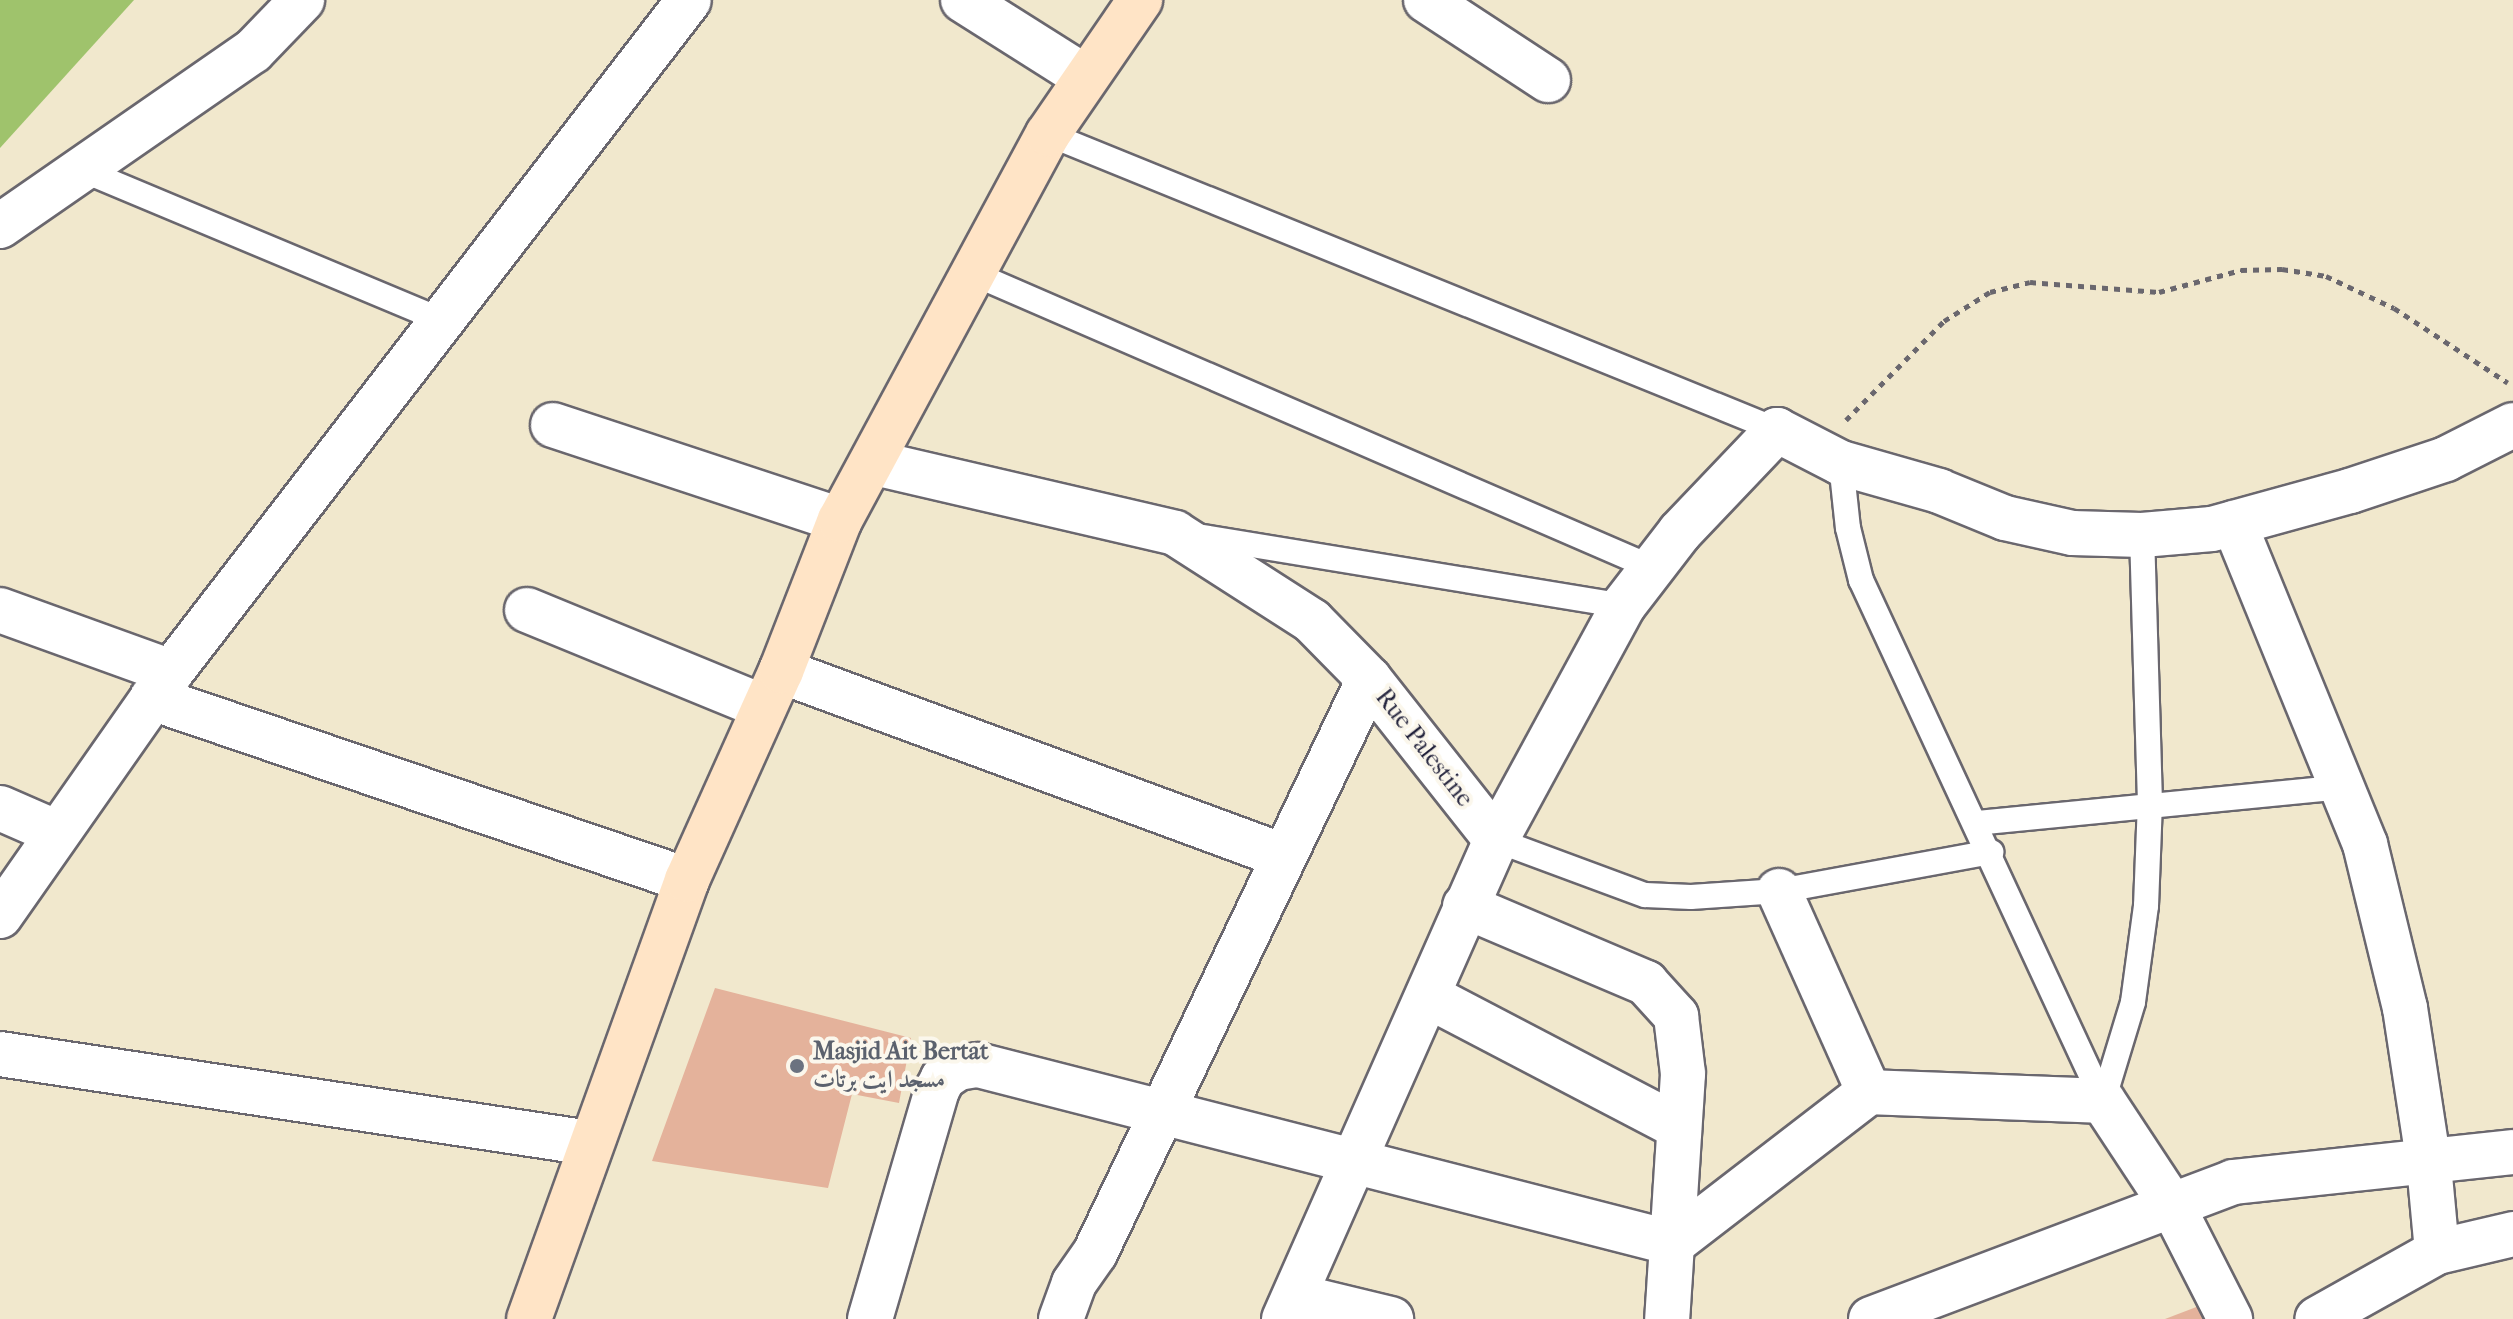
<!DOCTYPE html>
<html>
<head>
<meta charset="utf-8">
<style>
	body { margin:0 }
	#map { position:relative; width:2513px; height:1319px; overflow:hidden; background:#f1e8cd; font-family:"IM FELL French Canon",Amiri,serif }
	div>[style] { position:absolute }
	.green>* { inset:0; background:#9fc36c }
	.building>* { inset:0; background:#e4b29b }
	.path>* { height:5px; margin-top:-2.5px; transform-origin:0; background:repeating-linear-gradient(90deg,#6a676e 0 6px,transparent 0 12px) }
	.roads { filter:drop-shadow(2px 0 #6a676e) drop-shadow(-2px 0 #6a676e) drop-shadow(0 2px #6a676e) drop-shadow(0 -2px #6a676e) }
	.lane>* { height:24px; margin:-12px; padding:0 12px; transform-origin:12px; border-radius:12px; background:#fff }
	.street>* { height:44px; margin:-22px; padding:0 22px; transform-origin:22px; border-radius:22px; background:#fff }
	.secondary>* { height:44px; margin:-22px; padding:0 22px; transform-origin:22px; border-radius:22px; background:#ffe4c6 }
	.dots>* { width:22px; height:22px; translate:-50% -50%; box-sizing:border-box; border:4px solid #fbf7ec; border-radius:50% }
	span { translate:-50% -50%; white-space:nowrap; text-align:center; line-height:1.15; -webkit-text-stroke:8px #fbf7ec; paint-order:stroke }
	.street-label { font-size:24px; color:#22223b }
	.worship-label { font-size:24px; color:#5b616d; font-weight:700 }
	.left { translate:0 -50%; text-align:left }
</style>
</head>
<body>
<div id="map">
	<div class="green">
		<i style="clip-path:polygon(0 0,134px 0,0 148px)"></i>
	</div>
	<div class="building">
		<i style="clip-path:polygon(715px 988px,911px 1038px,899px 1103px,852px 1094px,828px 1188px,652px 1161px)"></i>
		<i style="clip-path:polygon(2199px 1306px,2206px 1319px,2165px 1319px)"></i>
	</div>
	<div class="path">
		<i style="left:1846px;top:420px;width:139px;rotate:-45.3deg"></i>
		<i style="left:1944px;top:321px;width:54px;rotate:-32.2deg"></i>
		<i style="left:1990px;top:292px;width:41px;rotate:-14deg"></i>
		<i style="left:2030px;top:282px;width:129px;rotate:4.4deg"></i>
		<i style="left:2159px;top:292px;width:85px;rotate:-15deg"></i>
		<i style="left:2241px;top:270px;width:41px;rotate:-1.4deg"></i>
		<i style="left:2282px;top:269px;width:45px;rotate:9deg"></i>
		<i style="left:2326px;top:276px;width:75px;rotate:25.2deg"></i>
		<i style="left:2394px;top:308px;width:136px;rotate:33.3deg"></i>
	</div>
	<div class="roads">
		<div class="lane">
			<i style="left:1048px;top:134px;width:787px;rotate:22.1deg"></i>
			<i style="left:80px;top:169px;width:394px;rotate:22.7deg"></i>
			<i style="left:972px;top:273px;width:744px;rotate:23.43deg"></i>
			<i style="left:1841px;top:463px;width:65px;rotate:83.9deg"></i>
			<i style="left:1848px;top:528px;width:54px;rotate:76deg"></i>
			<i style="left:1861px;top:580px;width:574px;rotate:65.09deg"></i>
			<i style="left:1197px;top:536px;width:432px;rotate:9.3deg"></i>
			<i style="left:1977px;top:823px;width:368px;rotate:-5.6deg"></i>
			<i style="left:1496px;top:840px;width:159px;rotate:20.3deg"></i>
			<i style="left:1645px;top:895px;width:46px;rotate:2.5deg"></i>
			<i style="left:1691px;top:897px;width:88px;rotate:-3.9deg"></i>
			<i style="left:1779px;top:891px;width:216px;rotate:-10.4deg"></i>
			<i style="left:2103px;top:1101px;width:103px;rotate:-73.1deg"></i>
			<i style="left:2133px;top:1002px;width:97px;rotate:-82.3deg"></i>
			<i style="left:2146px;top:906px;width:103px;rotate:-87.8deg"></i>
			<i style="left:2150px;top:803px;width:268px;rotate:-91.7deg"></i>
		</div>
		<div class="street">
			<i style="left:963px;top:0;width:144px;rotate:32.3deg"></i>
			<i style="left:1426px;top:0;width:146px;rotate:33.3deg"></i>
			<i style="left:0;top:226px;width:308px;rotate:-34.7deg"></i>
			<i style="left:253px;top:51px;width:71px;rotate:-46.1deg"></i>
			<i style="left:553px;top:425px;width:302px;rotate:18.3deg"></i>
			<i style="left:875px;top:463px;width:308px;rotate:13.1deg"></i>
			<i style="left:1175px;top:533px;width:163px;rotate:32.7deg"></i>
			<i style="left:1312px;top:621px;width:81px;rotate:45.5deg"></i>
			<i style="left:1369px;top:679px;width:205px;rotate:51.7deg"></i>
			<i style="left:1496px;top:840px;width:524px;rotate:113.87deg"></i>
			<i style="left:2234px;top:523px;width:347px;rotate:67.8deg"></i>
			<i style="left:2365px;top:844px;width:169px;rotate:76.3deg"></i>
			<i style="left:2405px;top:1008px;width:159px;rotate:81.3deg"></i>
			<i style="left:2429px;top:1165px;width:87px;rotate:84.7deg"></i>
			<i style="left:2437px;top:1252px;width:137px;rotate:150.8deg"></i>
			<i style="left:0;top:610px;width:182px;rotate:19.9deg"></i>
			<i style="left:527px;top:610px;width:256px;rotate:22.3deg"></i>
			<i style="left:781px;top:671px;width:535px;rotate:20.23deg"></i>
			<i style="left:152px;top:698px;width:565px;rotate:18.79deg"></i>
			<i style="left:0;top:808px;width:60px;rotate:23.6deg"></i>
			<i style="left:1496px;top:840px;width:266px;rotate:-61.5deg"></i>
			<i style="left:1623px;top:606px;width:93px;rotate:-52.4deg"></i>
			<i style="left:1680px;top:532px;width:141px;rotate:-46.4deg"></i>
			<i style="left:1777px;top:430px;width:72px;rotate:27.3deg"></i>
			<i style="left:1841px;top:463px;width:102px;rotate:15.9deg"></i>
			<i style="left:1939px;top:491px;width:71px;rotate:22.2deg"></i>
			<i style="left:2005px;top:518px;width:69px;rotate:12.6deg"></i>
			<i style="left:2072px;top:533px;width:70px;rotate:1.6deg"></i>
			<i style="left:2142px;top:535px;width:70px;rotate:-4.9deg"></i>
			<i style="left:2212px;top:529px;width:143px;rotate:-15.4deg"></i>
			<i style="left:2350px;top:491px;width:101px;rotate:-18.4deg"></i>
			<i style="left:2446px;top:459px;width:75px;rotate:-26.9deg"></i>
			<i style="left:1779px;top:891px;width:220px;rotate:65.9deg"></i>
			<i style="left:1465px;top:906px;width:197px;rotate:23deg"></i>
			<i style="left:1646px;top:983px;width:45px;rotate:47.7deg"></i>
			<i style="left:1676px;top:1016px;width:58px;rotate:83.1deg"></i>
			<i style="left:1683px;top:1074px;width:246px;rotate:93.7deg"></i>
			<i style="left:0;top:916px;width:298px;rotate:-55deg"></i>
			<i style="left:171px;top:672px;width:848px;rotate:-52.37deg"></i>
			<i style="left:1428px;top:996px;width:283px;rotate:27.6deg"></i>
			<i style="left:0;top:1054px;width:597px;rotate:8.58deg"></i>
			<i style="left:2437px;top:1252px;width:78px;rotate:-13.3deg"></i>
			<i style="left:1295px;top:1296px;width:99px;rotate:13.5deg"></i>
			<i style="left:870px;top:1319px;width:239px;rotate:-73.7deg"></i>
			<i style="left:937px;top:1090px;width:13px;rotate:-63deg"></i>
			<i style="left:943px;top:1078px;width:18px;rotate:-34deg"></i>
			<i style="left:958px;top:1068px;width:20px;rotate:-9deg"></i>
			<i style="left:978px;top:1065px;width:717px;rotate:14.37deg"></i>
			<i style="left:1673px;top:1243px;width:247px;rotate:-37.6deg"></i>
			<i style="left:1869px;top:1092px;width:234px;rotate:2.2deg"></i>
			<i style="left:2103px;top:1101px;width:127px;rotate:56.6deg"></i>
			<i style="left:2173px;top:1207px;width:126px;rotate:63deg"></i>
			<i style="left:1061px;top:1319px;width:38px;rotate:-70deg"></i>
			<i style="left:1074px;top:1283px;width:37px;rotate:-55deg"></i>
			<i style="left:1095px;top:1253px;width:636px;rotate:-64.48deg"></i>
			<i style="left:1871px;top:1319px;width:387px;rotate:-20.7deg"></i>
			<i style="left:2233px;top:1182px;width:282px;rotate:-6.1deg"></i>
		</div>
		<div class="secondary">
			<i style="left:529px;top:1319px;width:467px;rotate:-70.2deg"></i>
			<i style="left:687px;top:880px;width:229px;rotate:-65.8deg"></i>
			<i style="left:781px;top:671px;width:162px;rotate:-68.7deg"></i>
			<i style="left:840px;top:520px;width:438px;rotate:-61.7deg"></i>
			<i style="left:1048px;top:134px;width:163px;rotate:-55.5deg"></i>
		</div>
	</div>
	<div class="dots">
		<i style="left:797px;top:1066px;background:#6b7280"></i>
	</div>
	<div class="street-label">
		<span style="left:1424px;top:748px;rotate:52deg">Rue Palestine</span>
	</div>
	<div class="worship-label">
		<span class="left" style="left:813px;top:1066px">Masjid Ait Bertat<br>مسجد ايت برتات</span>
	</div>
</div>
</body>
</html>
